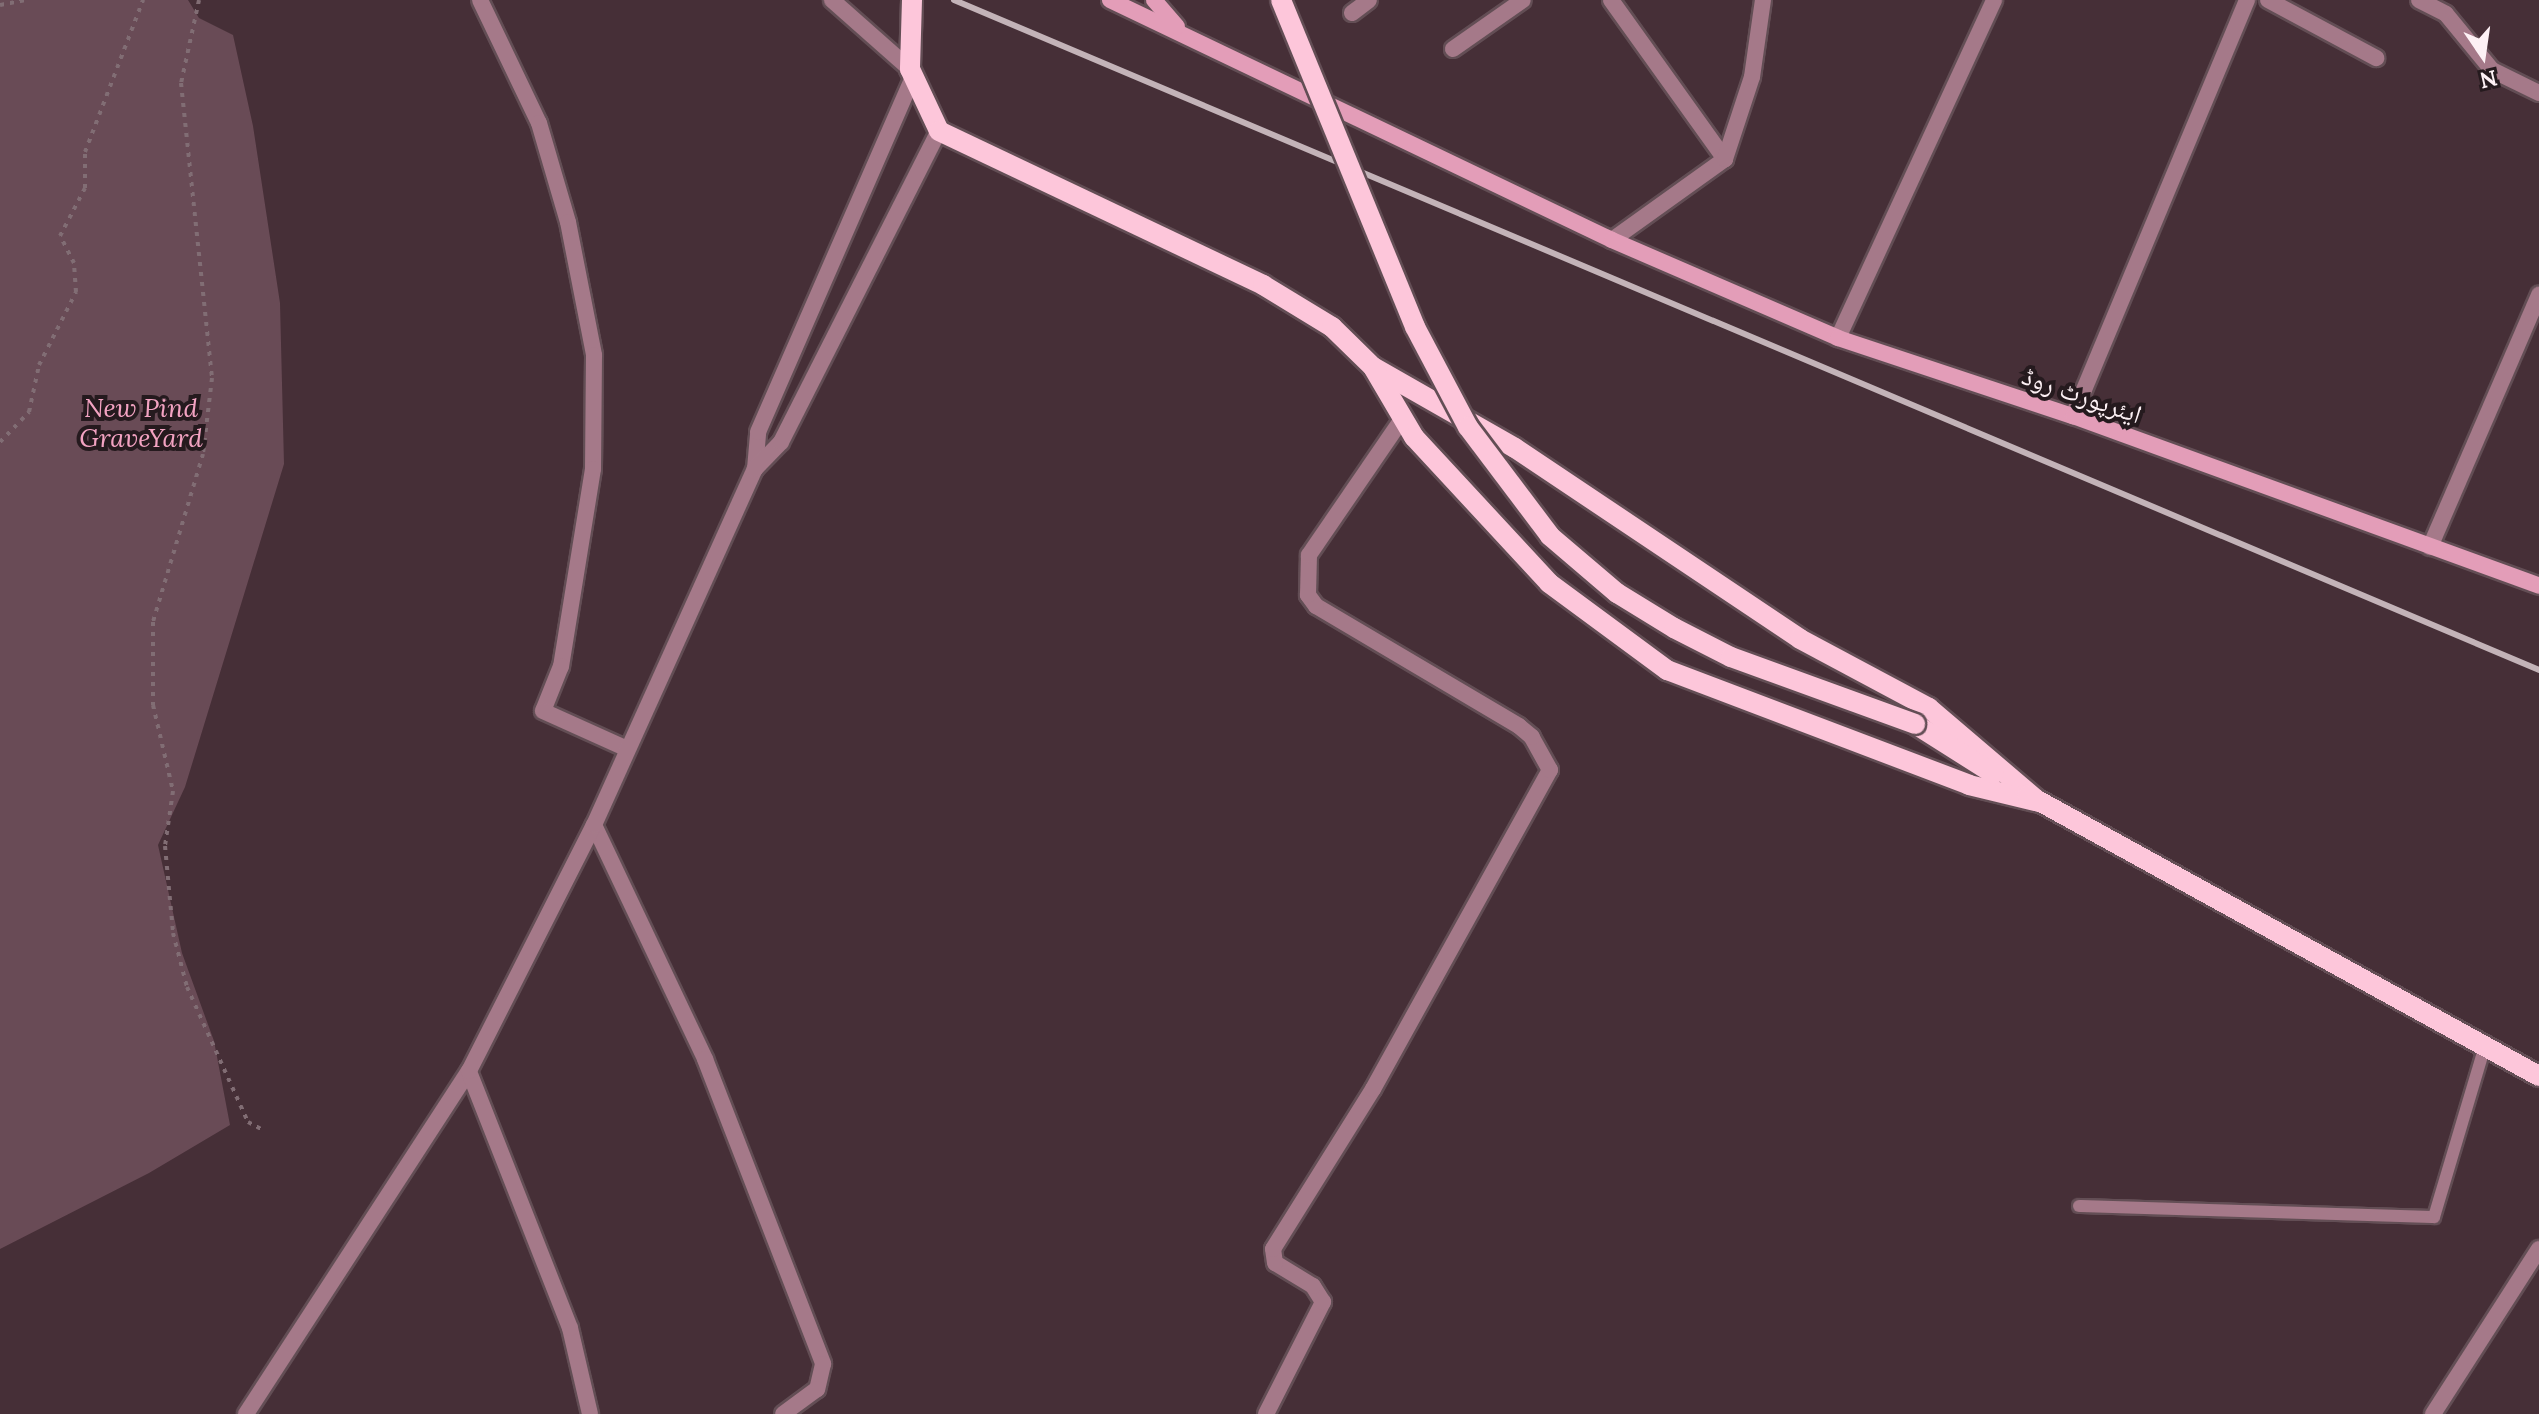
<!DOCTYPE html>
<html>
<head>
<meta charset="utf-8">
<style>
	body { margin:0 }
	#map { position:relative; width:2539px; height:1414px; overflow:hidden; background:#462f37; font-family:Lora,"Noto Naskh Arabic",serif }
	div>[style] { position:absolute }
	.green>* { inset:0; background:#694b56 }
	.path>* { height:4px; margin-top:-2px; transform-origin:0; background:repeating-linear-gradient(90deg,#816d74 0 4px,transparent 0 10px) }
	.roads { filter:drop-shadow(2px 0 #634e55) drop-shadow(-2px 0 #634e55) drop-shadow(0 2px #634e55) drop-shadow(0 -2px #634e55) }
	.service>* { height:12px; margin:-6px; padding:0 6px; transform-origin:6px; border-radius:6px; background:#a57989 }
	.minor>* { height:16px; margin:-8px; padding:0 8px; transform-origin:8px; border-radius:8px; background:#a57989 }
	.tertiary>* { height:16px; margin:-8px; padding:0 8px; transform-origin:8px; border-radius:8px; background:#a57989 }
	.secondary>* { height:16px; margin:-8px; padding:0 8px; transform-origin:8px; border-radius:8px; background:#e39db8 }
	.primary>* { height:20px; margin:-10px; padding:0 10px; transform-origin:10px; border-radius:10px; background:#fdc6da }
	.rail>* { height:6px; margin:-3px; padding:0 3px; transform-origin:3px; border-radius:3px; background:#c3b3b8 }
	.bridges { filter:drop-shadow(2px 0 #634e55) drop-shadow(-2px 0 #634e55) drop-shadow(0 2px #634e55) drop-shadow(0 -2px #634e55) }
	.primary-bridge>* { height:20px; margin:-10px; padding:0 10px; transform-origin:10px; border-radius:10px; background:#fdc6da }
	span { translate:-50% -50%; white-space:nowrap; text-align:center; line-height:1.15; -webkit-text-stroke:8px #251a1e; paint-order:stroke }
	.street-label { font-size:26px; color:#fdf1f5 }
	.park-label { font-size:26px; color:#f3a3c2; font-style:italic }
	.north { position:absolute; left:2443px; top:16px; width:80px; height:80px; -webkit-text-stroke:6px #251a1e; paint-order:stroke; rotate:167deg; font-size:22px; font-weight:700; line-height:32px; text-align:center; color:#fdf1f5 }
	.north::after { content:''; display:block; margin:auto; width:28px; height:36px; background:#fdf1f5; clip-path:polygon(50% 0,100% 100%,50% 72%,0 100%) }
</style>
</head>
<body>
<div id="map">
	<div class="green">
		<i style="clip-path:polygon(0 0,188px 0,199px 18px,233px 35px,253px 126px,280px 303px,284px 464px,185px 787px,158px 845px,182px 953px,214px 1041px,230px 1125px,149px 1173px,0 1249px)"></i>
	</div>
	<div class="path">
		<i style="left:199px;top:0;width:85px;rotate:102.2deg"></i>
		<i style="left:181px;top:83px;width:297px;rotate:84deg"></i>
		<i style="left:212px;top:378px;width:77px;rotate:96.8deg"></i>
		<i style="left:203px;top:454px;width:175px;rotate:106.6deg"></i>
		<i style="left:153px;top:622px;width:83px;rotate:90deg"></i>
		<i style="left:153px;top:705px;width:88px;rotate:76.9deg"></i>
		<i style="left:173px;top:791px;width:56px;rotate:98.3deg"></i>
		<i style="left:165px;top:846px;width:87px;rotate:84.7deg"></i>
		<i style="left:173px;top:933px;width:56px;rotate:75.5deg"></i>
		<i style="left:187px;top:987px;width:148px;rotate:65.7deg"></i>
		<i style="left:248px;top:1122px;width:17px;rotate:28deg"></i>
		<i style="left:0;top:5px;width:26px;rotate:-11deg"></i>
		<i style="left:0;top:442px;width:42px;rotate:-46deg"></i>
		<i style="left:29px;top:412px;width:48px;rotate:-78deg"></i>
		<i style="left:39px;top:365px;width:82px;rotate:-63.1deg"></i>
		<i style="left:76px;top:292px;width:29px;rotate:-94deg"></i>
		<i style="left:74px;top:263px;width:30px;rotate:-117deg"></i>
		<i style="left:60px;top:236px;width:54px;rotate:-62.5deg"></i>
		<i style="left:85px;top:188px;width:36px;rotate:-90deg"></i>
		<i style="left:85px;top:152px;width:163px;rotate:-69.1deg"></i>
	</div>
	<div class="roads">
		<div class="service">
			<i style="left:2079px;top:1206px;width:355px;rotate:1.8deg"></i>
			<i style="left:2434px;top:1217px;width:182px;rotate:-73.4deg"></i>
		</div>
		<div class="minor">
			<i style="left:480px;top:0;width:136px;rotate:64.4deg"></i>
			<i style="left:539px;top:123px;width:103px;rotate:73.7deg"></i>
			<i style="left:568px;top:222px;width:136px;rotate:78.9deg"></i>
			<i style="left:594px;top:355px;width:114px;rotate:90.5deg"></i>
			<i style="left:593px;top:469px;width:200px;rotate:99.2deg"></i>
			<i style="left:561px;top:666px;width:48px;rotate:111.8deg"></i>
			<i style="left:543px;top:711px;width:90px;rotate:24.3deg"></i>
			<i style="left:832px;top:0;width:104px;rotate:41.5deg"></i>
			<i style="left:1611px;top:0;width:196px;rotate:54.4deg"></i>
			<i style="left:2268px;top:0;width:123px;rotate:28.2deg"></i>
			<i style="left:2419px;top:0;width:30px;rotate:27deg"></i>
			<i style="left:2446px;top:14px;width:72px;rotate:50.6deg"></i>
			<i style="left:2492px;top:70px;width:52px;rotate:26.1deg"></i>
			<i style="left:1352px;top:13px;width:21px;rotate:-37deg"></i>
			<i style="left:1453px;top:49px;width:85px;rotate:-35deg"></i>
			<i style="left:1612px;top:240px;width:139px;rotate:-35.6deg"></i>
			<i style="left:1725px;top:159px;width:86px;rotate:-71.8deg"></i>
			<i style="left:1752px;top:77px;width:78px;rotate:-81.9deg"></i>
			<i style="left:1838px;top:338px;width:372px;rotate:-65.2deg"></i>
			<i style="left:2073px;top:416px;width:451px;rotate:-67.3deg"></i>
			<i style="left:2430px;top:547px;width:275px;rotate:-66.6deg"></i>
			<i style="left:594px;top:825px;width:259px;rotate:64.6deg"></i>
			<i style="left:705px;top:1059px;width:327px;rotate:68.8deg"></i>
			<i style="left:823px;top:1364px;width:26px;rotate:103deg"></i>
			<i style="left:817px;top:1389px;width:42px;rotate:143.7deg"></i>
			<i style="left:246px;top:1414px;width:409px;rotate:-57deg"></i>
			<i style="left:1266px;top:1414px;width:126px;rotate:-63deg"></i>
			<i style="left:1323px;top:1302px;width:19px;rotate:-122deg"></i>
			<i style="left:1313px;top:1286px;width:44px;rotate:-148.8deg"></i>
			<i style="left:1275px;top:1263px;width:14px;rotate:-98deg"></i>
			<i style="left:1273px;top:1249px;width:189px;rotate:-58deg"></i>
			<i style="left:1373px;top:1089px;width:365px;rotate:-61deg"></i>
			<i style="left:1550px;top:770px;width:38px;rotate:-119deg"></i>
			<i style="left:1532px;top:737px;width:17px;rotate:-140deg"></i>
			<i style="left:1519px;top:726px;width:236px;rotate:-149.4deg"></i>
			<i style="left:1316px;top:606px;width:14px;rotate:-126deg"></i>
			<i style="left:1308px;top:595px;width:40px;rotate:-88.6deg"></i>
			<i style="left:1309px;top:555px;width:165px;rotate:-55.6deg"></i>
			<i style="left:2433px;top:1414px;width:196px;rotate:-57.3deg"></i>
		</div>
		<div class="tertiary">
			<i style="left:755px;top:469px;width:37px;rotate:-85deg"></i>
			<i style="left:758px;top:432px;width:384px;rotate:-66.4deg"></i>
			<i style="left:590px;top:1414px;width:88px;rotate:-103.1deg"></i>
			<i style="left:570px;top:1328px;width:276px;rotate:-111.5deg"></i>
			<i style="left:469px;top:1071px;width:276px;rotate:-63.1deg"></i>
			<i style="left:594px;top:825px;width:391px;rotate:-65.7deg"></i>
			<i style="left:755px;top:469px;width:37px;rotate:-46deg"></i>
			<i style="left:781px;top:442px;width:349px;rotate:-63.1deg"></i>
		</div>
		<div class="secondary">
			<i style="left:1110px;top:0;width:556px;rotate:25.55deg"></i>
			<i style="left:1612px;top:240px;width:246px;rotate:23.4deg"></i>
			<i style="left:1838px;top:338px;width:248px;rotate:18.4deg"></i>
			<i style="left:2073px;top:416px;width:496px;rotate:20deg"></i>
			<i style="left:1154px;top:0;width:35px;rotate:49deg"></i>
		</div>
		<div class="primary">
			<i style="left:912px;top:0;width:69px;rotate:91.7deg"></i>
			<i style="left:910px;top:69px;width:68px;rotate:64.9deg"></i>
			<i style="left:939px;top:131px;width:359px;rotate:25.4deg"></i>
			<i style="left:1263px;top:285px;width:81px;rotate:31.3deg"></i>
			<i style="left:1332px;top:327px;width:57px;rotate:44.3deg"></i>
			<i style="left:1373px;top:367px;width:163px;rotate:29.7deg"></i>
			<i style="left:1515px;top:448px;width:343px;rotate:33.8deg"></i>
			<i style="left:1800px;top:639px;width:146px;rotate:28.1deg"></i>
			<i style="left:1929px;top:708px;width:145px;rotate:40.5deg"></i>
			<i style="left:1374px;top:369px;width:79px;rotate:59.5deg"></i>
			<i style="left:1414px;top:437px;width:199px;rotate:47.2deg"></i>
			<i style="left:1549px;top:583px;width:147px;rotate:36.4deg"></i>
			<i style="left:1667px;top:670px;width:323px;rotate:20.8deg"></i>
			<i style="left:1969px;top:785px;width:68px;rotate:13.6deg"></i>
			<i style="left:1915px;top:724px;width:93px;rotate:32.3deg"></i>
			<i style="left:2028px;top:795px;width:583px;rotate:28.81deg"></i>
		</div>
	</div>
	<div class="rail">
		<i style="left:954px;top:0;width:1721px;rotate:22.91deg"></i>
	</div>
	<div class="bridges">
		<div class="primary-bridge">
			<i style="left:1281px;top:0;width:353px;rotate:67.7deg"></i>
			<i style="left:1415px;top:327px;width:113px;rotate:62.1deg"></i>
			<i style="left:1468px;top:427px;width:136px;rotate:53deg"></i>
			<i style="left:1550px;top:536px;width:88px;rotate:40.4deg"></i>
			<i style="left:1617px;top:593px;width:67px;rotate:31.6deg"></i>
			<i style="left:1674px;top:628px;width:64px;rotate:27deg"></i>
			<i style="left:1731px;top:657px;width:196px;rotate:20deg"></i>
		</div>
	</div>
	<div class="street-label">
		<span style="left:2082px;top:395px;rotate:19deg">ایئرپورٹ روڈ</span>
	</div>
	<div class="park-label">
		<span style="left:141px;top:423px">New Pind<br>GraveYard</span>
	</div>
	<div class="north">N</div>
</div>
</body>
</html>
